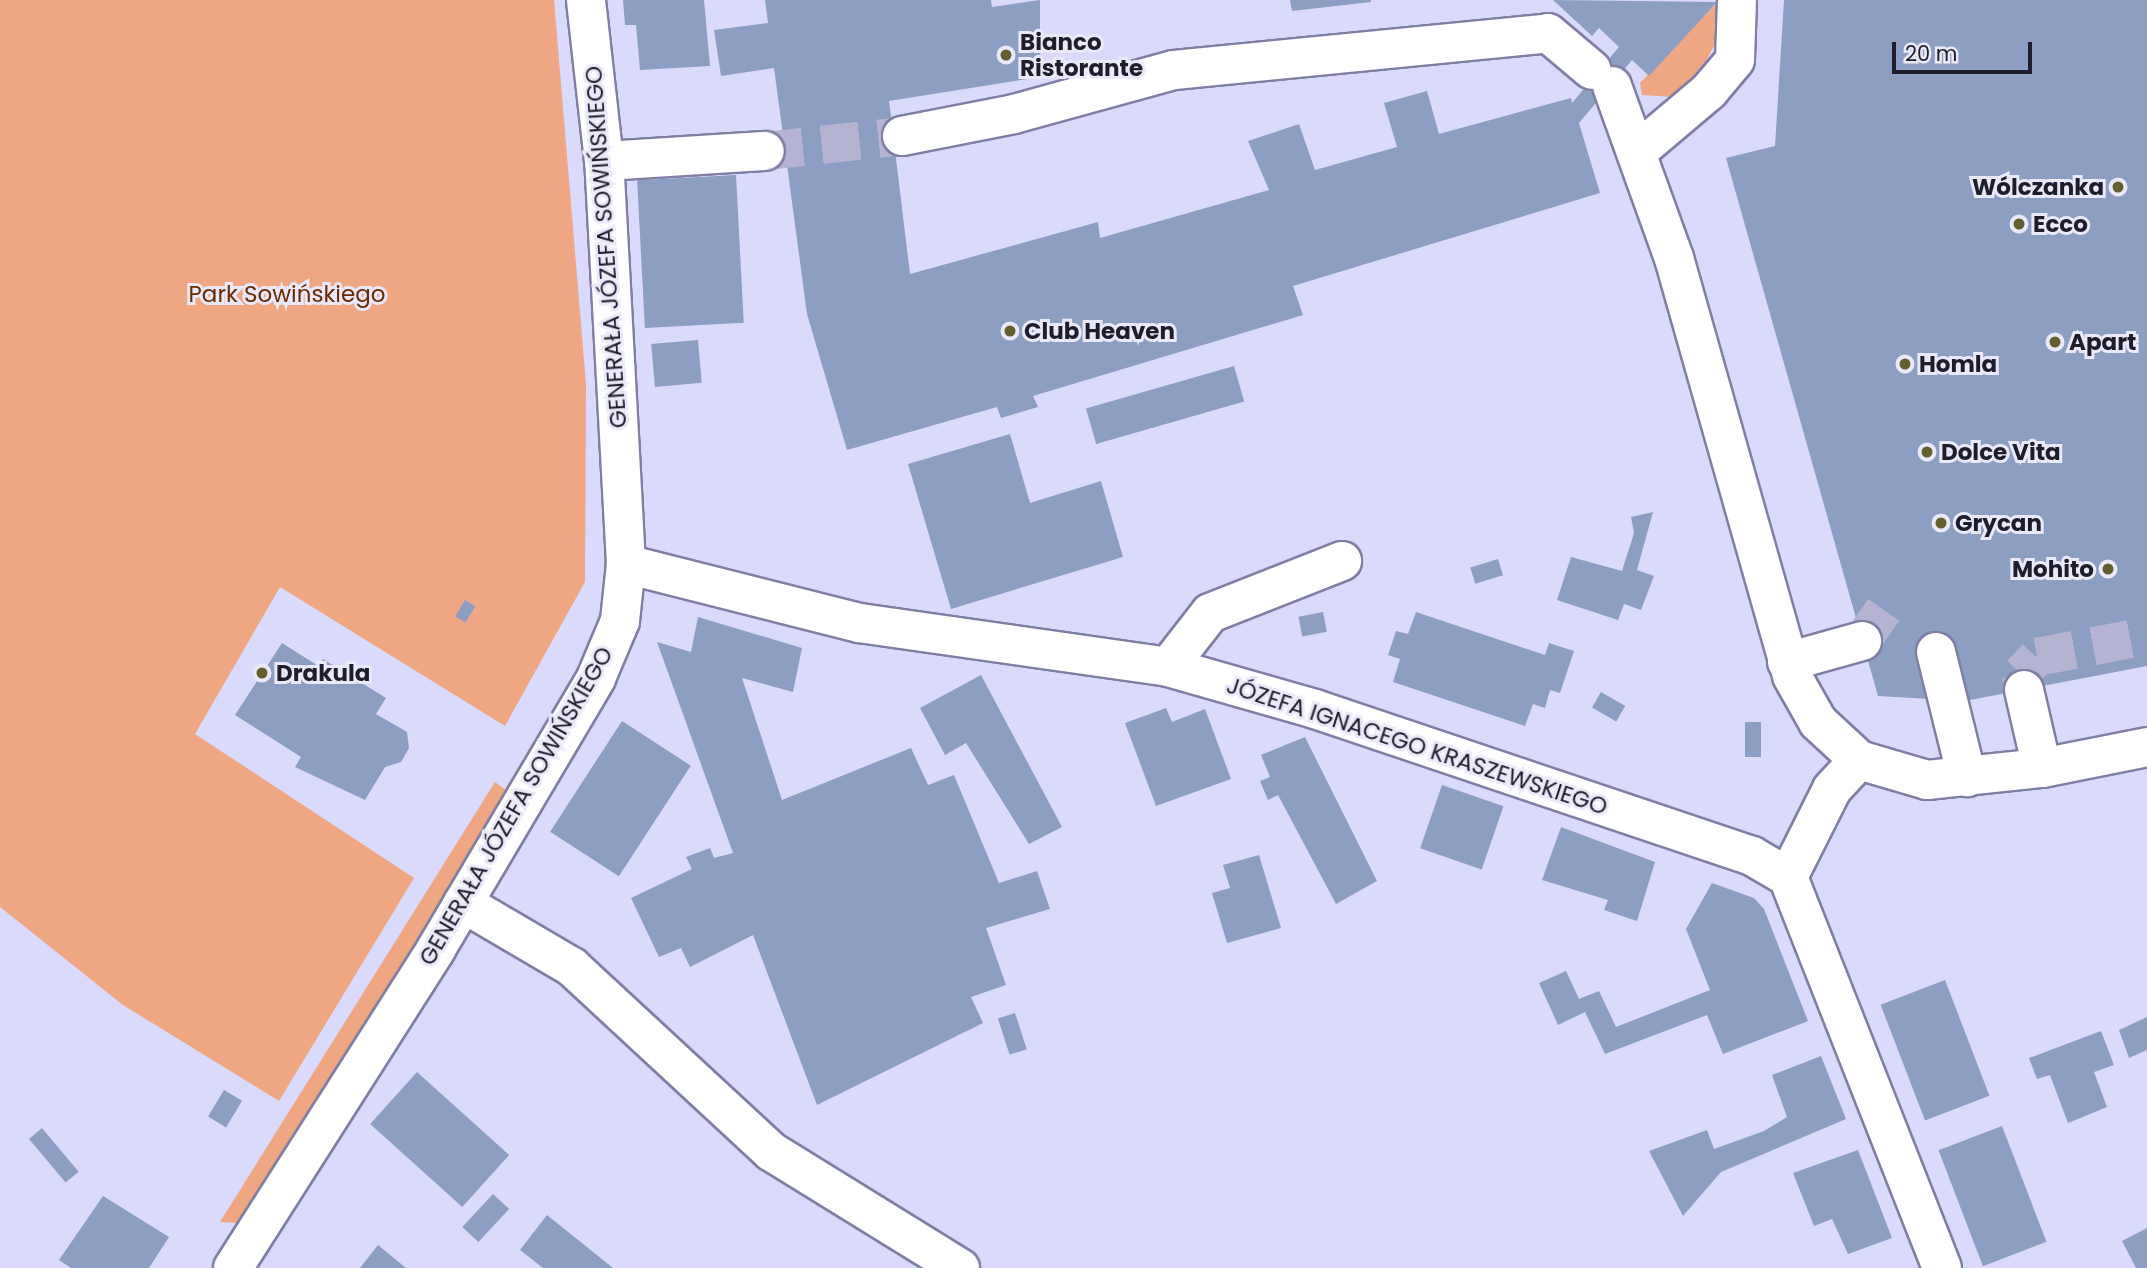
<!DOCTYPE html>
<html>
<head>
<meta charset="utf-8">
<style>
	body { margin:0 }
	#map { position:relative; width:2147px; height:1268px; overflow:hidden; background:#dadafc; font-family:Poppins,sans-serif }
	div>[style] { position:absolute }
	.green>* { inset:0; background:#eea683 }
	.building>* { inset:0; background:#8d9ec3; transform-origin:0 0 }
	.minor-tunnel>* { height:38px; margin-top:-19px; transform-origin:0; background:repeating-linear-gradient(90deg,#b4b4d2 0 38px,transparent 0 57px) }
	.roads { filter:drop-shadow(2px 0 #7f7ea4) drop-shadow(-2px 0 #7f7ea4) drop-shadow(0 2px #7f7ea4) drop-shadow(0 -2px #7f7ea4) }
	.minor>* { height:38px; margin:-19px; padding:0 19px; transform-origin:19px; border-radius:19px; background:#fff }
	.dots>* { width:19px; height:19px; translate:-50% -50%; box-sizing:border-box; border:4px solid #e9e9fa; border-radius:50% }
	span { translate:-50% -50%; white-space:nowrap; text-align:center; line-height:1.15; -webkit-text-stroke:6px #e9e9fa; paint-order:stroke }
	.poi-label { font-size:23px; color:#1e1d2c; font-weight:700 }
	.left { translate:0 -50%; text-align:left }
	.right { translate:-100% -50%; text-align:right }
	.street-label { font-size:23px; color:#1e1d2c }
	.park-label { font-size:23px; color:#6c2a00 }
	.scale { position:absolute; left:1892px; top:42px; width:140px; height:32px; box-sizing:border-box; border:4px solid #1e1d2c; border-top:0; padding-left:9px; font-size:21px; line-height:24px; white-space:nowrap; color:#1e1d2c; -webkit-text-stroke:5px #e9e9fa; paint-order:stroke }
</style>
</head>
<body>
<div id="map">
	<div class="green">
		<i style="clip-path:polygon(0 0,554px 0,586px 384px,585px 582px,505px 726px,280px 587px,195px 734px,414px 878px,279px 1101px,123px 1005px,0 907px)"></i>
		<i style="clip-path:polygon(1719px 0,1717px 40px,1705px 63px,1674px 97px,1642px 95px,1640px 83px)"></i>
		<i style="clip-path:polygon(495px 782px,508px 792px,445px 898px,239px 1223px,220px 1222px)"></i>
	</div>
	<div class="building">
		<i style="clip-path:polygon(623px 0,704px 0,710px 66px,640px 70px,636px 25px,625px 25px)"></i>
		<i style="clip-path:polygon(765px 0,991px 0,992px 7px,1040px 0,1040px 77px,889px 101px,910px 274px,1098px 222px,1100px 238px,1269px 190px,1248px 141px,1299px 124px,1315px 170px,1397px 147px,1384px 103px,1427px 91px,1439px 134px,1571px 98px,1572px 103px,1619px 47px,1599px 28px,1592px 36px,1553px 0,1717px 2px,1649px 76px,1632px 60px,1579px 123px,1600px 193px,1293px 286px,1303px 315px,1033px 396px,1038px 407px,1001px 418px,997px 407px,847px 450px,807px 314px,774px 68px,721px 76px,714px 30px,768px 23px)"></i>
		<i style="clip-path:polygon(1290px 0,1371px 0,1371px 2px,1292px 11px)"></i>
		<i style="clip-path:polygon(1784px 0,2147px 0,2147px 666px,1965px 701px,1878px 696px,1726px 158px,1775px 146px)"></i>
		<i style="left:736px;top:175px;width:148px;height:99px;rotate:87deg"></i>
		<i style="left:698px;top:340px;width:43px;height:47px;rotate:85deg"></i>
		<i style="left:1234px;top:366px;width:37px;height:154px;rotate:74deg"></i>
		<i style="clip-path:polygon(1010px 434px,1030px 503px,1101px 481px,1123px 557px,951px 609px,908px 464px)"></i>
		<i style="clip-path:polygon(1653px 512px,1637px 570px,1654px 576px,1641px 610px,1624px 604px,1618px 620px,1557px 600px,1571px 557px,1622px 571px,1634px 533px,1631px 517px)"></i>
		<i style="left:1498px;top:559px;width:17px;height:29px;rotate:73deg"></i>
		<i style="left:465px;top:600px;width:12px;height:19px;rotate:31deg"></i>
		<i style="left:1323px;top:612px;width:20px;height:25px;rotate:79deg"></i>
		<i style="clip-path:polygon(1416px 612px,1545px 655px,1549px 643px,1574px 651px,1560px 693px,1550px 690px,1545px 708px,1533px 704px,1525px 726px,1393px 682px,1400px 659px,1388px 655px,1396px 631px,1408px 634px)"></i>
		<i style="clip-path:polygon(698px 617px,802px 648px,793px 692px,742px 678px,782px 800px,911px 748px,928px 785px,954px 775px,999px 883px,1037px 871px,1050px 909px,986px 928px,1006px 985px,971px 997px,983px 1023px,817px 1105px,753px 935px,690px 967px,681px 948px,659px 957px,631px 898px,692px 869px,686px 857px,710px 848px,714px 858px,733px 853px,657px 642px,691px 652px)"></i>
		<i style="clip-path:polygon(282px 643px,320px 667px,323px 659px,386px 698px,376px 714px,407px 732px,409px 748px,401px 762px,385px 767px,365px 800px,295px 767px,301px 757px,235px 715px)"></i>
		<i style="clip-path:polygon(981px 675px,1062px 827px,1029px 844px,966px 743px,945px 755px,920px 708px)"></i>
		<i style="left:1601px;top:692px;width:28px;height:18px;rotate:30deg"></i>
		<i style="clip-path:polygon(1166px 708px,1172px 722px,1205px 709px,1231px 779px,1156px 806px,1125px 723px)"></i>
		<i style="left:622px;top:721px;width:82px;height:132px;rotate:33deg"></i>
		<i style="left:1745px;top:722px;width:16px;height:35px"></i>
		<i style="clip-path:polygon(1305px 737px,1377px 881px,1336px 904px,1278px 795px,1268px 800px,1260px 781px,1270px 777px,1261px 755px)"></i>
		<i style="left:1442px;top:785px;width:65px;height:67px;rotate:19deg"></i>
		<i style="clip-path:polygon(1561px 827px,1655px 862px,1637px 921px,1604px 910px,1608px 900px,1542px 880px)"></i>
		<i style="clip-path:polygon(1259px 855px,1281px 928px,1227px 943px,1212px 893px,1230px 888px,1223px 865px)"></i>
		<i style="clip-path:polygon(1712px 883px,1754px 898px,1764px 909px,1808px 1021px,1723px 1054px,1707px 1015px,1605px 1054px,1585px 1012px,1558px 1025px,1539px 983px,1566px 971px,1579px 999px,1599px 991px,1616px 1027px,1710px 990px,1686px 929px)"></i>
		<i style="left:1945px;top:980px;width:124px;height:69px;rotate:69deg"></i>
		<i style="left:1015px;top:1013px;width:38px;height:18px;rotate:72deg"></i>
		<i style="clip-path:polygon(2147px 1017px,2147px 1050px,2129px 1058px,2119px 1030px)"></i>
		<i style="clip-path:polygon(2101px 1031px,2114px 1065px,2094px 1072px,2107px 1107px,2068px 1123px,2050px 1075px,2037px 1079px,2029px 1058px)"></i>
		<i style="clip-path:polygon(1821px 1056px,1846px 1119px,1721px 1172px,1683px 1216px,1649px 1151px,1707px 1130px,1714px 1149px,1764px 1131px,1787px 1117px,1772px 1075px)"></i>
		<i style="left:417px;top:1072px;width:124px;height:70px;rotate:42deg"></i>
		<i style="left:224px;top:1090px;width:21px;height:31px;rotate:31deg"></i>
		<i style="left:2002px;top:1126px;width:124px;height:68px;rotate:69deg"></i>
		<i style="left:42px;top:1128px;width:57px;height:17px;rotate:50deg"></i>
		<i style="clip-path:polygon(1858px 1150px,1892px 1238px,1848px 1254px,1832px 1219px,1814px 1226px,1793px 1173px)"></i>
		<i style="left:493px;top:1194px;width:22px;height:45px;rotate:43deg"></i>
		<i style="clip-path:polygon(103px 1196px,169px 1237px,149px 1268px,71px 1268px,59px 1260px)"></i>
		<i style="clip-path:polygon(547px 1215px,613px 1268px,543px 1268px,520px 1250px)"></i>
		<i style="clip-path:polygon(2147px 1228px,2147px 1268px,2136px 1268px,2122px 1241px)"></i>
		<i style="clip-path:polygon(378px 1245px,406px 1268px,360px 1268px)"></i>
	</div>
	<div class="minor-tunnel">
		<i style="left:765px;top:151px;width:138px;rotate:-6.2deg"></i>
		<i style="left:1862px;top:641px;width:45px;rotate:-54.9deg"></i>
		<i style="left:2024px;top:690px;width:16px;rotate:-101deg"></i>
		<i style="left:2021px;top:674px;width:23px;rotate:-47deg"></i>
		<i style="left:2037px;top:657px;width:112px;rotate:-10.8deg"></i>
	</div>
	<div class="roads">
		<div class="minor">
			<i style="left:1612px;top:86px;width:183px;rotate:70.2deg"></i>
			<i style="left:1674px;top:258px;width:434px;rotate:74.2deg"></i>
			<i style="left:1792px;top:676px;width:53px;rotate:60.5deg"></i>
			<i style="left:1818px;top:722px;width:56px;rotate:42.8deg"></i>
			<i style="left:1859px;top:760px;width:71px;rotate:16.4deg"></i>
			<i style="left:1927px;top:780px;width:116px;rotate:-6deg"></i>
			<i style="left:2042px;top:768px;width:107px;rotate:-11.3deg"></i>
			<i style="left:902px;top:136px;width:114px;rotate:-11.1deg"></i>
			<i style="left:1014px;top:114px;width:166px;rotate:-15.4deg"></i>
			<i style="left:1174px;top:70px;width:376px;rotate:-5.6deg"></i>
			<i style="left:1548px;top:33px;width:57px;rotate:40.1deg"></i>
			<i style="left:1638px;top:151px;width:93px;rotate:-40.2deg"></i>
			<i style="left:1709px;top:91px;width:40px;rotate:-50deg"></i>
			<i style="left:1735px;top:60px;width:60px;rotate:-88.1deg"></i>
			<i style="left:604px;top:161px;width:161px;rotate:-3.6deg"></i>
			<i style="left:626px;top:564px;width:241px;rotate:14.2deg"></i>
			<i style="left:860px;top:623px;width:311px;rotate:8.1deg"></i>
			<i style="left:1168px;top:667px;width:153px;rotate:15.9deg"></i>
			<i style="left:1315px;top:709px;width:461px;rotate:18.6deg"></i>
			<i style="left:1752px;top:856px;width:42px;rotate:30.3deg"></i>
			<i style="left:1788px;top:877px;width:420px;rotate:68.5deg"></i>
			<i style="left:1936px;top:652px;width:129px;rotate:76.1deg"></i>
			<i style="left:1787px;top:662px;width:78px;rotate:-15.6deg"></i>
			<i style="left:1168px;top:667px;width:68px;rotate:-52.1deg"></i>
			<i style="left:1210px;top:613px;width:142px;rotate:-21.5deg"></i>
			<i style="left:2024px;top:690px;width:80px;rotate:77deg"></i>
			<i style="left:1788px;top:877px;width:98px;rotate:-63.4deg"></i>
			<i style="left:1832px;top:789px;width:40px;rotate:-47deg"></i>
			<i style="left:463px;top:903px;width:126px;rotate:30.4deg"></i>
			<i style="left:572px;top:967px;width:272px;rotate:42.8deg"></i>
			<i style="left:772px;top:1152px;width:221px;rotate:31.7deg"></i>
			<i style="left:233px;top:1268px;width:378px;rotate:-57.5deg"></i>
			<i style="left:436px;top:949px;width:315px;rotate:-59.4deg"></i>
			<i style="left:596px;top:678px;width:62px;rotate:-67.2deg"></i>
			<i style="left:620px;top:621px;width:57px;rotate:-84deg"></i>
			<i style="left:626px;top:564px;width:404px;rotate:-93.1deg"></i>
			<i style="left:604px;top:161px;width:162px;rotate:-96.4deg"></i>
		</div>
	</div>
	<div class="dots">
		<i style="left:1006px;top:55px;background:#63602d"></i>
		<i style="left:2118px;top:187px;background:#63602d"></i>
		<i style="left:2019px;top:224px;background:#63602d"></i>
		<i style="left:1010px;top:331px;background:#63602d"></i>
		<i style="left:2055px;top:342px;background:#63602d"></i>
		<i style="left:1905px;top:364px;background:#63602d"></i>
		<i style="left:1927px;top:452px;background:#63602d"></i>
		<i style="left:1941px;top:523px;background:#63602d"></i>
		<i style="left:2108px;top:569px;background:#63602d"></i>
		<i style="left:262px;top:673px;background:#63602d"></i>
	</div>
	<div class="poi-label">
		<span class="left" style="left:1020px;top:55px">Bianco<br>Ristorante</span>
		<span class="right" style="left:2104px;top:187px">Wólczanka</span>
		<span class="left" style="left:2033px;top:224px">Ecco</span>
		<span class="left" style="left:1024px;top:331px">Club Heaven</span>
		<span class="left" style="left:2069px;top:342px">Apart</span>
		<span class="left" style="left:1919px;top:364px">Homla</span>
		<span class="left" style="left:1941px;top:452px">Dolce Vita</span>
		<span class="left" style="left:1955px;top:523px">Grycan</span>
		<span class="right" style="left:2094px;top:569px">Mohito</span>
		<span class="left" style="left:276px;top:673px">Drakula</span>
	</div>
	<div class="street-label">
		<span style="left:606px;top:247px;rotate:-94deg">GENERAŁA JÓZEFA SOWIŃSKIEGO</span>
		<span style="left:1417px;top:746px;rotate:18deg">JÓZEFA IGNACEGO KRASZEWSKIEGO</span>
		<span style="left:516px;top:806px;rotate:-60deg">GENERAŁA JÓZEFA SOWIŃSKIEGO</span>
	</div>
	<div class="park-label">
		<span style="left:287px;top:294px">Park Sowińskiego</span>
	</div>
	<div class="scale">20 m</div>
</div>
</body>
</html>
